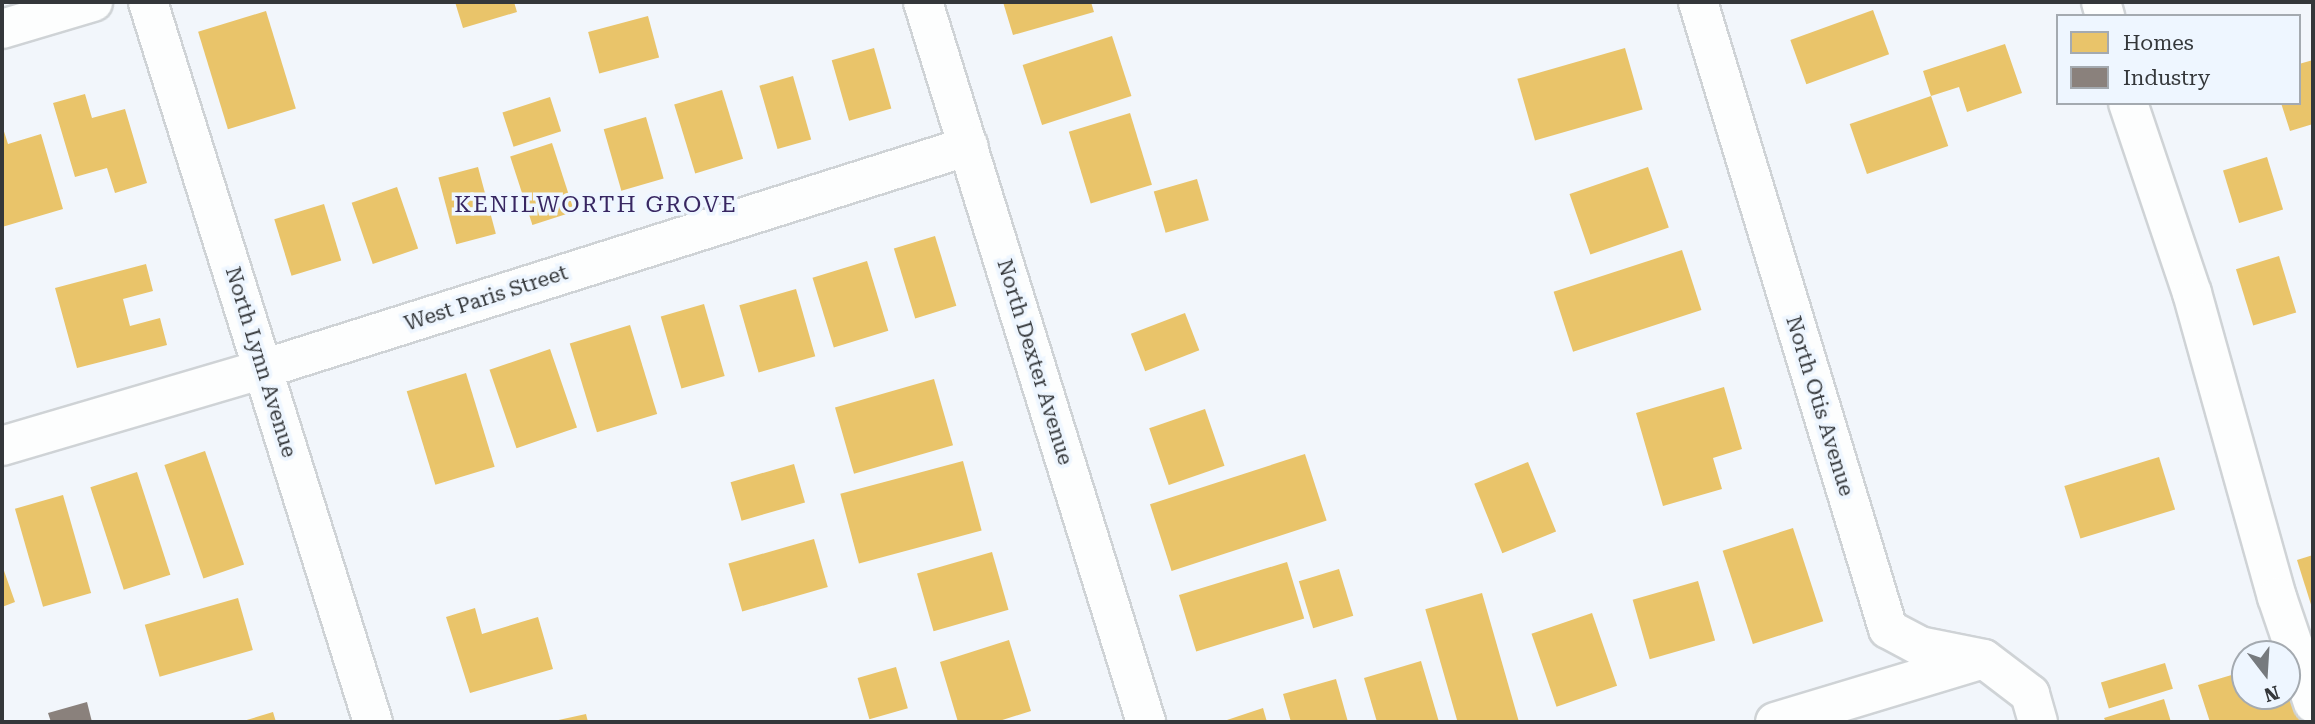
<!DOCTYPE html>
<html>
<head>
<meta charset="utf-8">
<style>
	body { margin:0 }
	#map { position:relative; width:2315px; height:724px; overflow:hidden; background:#f2f6fb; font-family:"Roboto Serif",serif }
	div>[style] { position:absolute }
	.homes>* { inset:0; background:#e9c46a; transform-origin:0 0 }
	.industry>* { inset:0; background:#8a817c }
	.roads { filter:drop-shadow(2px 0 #cfd3d6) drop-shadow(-2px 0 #cfd3d6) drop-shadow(0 2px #cfd3d6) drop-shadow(0 -2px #cfd3d6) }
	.minor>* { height:38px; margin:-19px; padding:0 19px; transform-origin:19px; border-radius:19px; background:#fdfefe }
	span { translate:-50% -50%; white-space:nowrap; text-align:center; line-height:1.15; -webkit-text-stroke:7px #eef6ff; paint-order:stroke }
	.street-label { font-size:21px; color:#34373a }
	.neighbourhood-label { font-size:23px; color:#382762; letter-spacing:2px }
	.frame { position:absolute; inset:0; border:4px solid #34373a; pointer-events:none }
	.legend { position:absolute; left:2056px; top:14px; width:245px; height:91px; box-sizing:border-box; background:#eef6ff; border:2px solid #a4aab0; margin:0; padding:9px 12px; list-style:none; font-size:21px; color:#34373a }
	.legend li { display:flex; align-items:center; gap:14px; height:35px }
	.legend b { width:35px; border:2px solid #a4aab0 }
	.north { position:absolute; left:2231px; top:640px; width:70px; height:70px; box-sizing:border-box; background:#eef6ff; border:2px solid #a4aab0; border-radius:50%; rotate:163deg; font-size:19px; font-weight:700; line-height:28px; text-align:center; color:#34373a }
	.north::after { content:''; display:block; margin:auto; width:24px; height:32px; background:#767a7e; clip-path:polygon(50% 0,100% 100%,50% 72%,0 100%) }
</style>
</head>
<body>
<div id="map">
	<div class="homes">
		<i style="clip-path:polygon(455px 2px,514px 2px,517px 12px,463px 28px)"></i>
		<i style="clip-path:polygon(1003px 2px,1091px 2px,1094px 12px,1013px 35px)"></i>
		<i style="left:1873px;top:10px;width:47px;height:88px;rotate:70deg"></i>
		<i style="left:266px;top:11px;width:102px;height:71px;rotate:73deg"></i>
		<i style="left:648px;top:16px;width:43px;height:62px;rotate:75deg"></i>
		<i style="left:1112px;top:36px;width:63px;height:94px;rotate:72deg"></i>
		<i style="clip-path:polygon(2005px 44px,2022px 93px,1967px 112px,1959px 87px,1931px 96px,1923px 71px)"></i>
		<i style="left:874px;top:48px;width:63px;height:44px;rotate:74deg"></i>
		<i style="left:1625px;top:48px;width:64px;height:112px;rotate:74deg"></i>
		<i style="clip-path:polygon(2313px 60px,2313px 124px,2290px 131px,2281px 103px,2299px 103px,2299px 64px)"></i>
		<i style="left:793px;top:76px;width:66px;height:35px;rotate:74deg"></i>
		<i style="left:722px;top:90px;width:72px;height:50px;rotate:73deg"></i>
		<i style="clip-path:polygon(85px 94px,92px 118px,125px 109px,147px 183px,115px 193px,107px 168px,75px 177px,53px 103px)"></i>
		<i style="left:1931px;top:96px;width:53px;height:86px;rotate:71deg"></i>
		<i style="left:550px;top:97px;width:36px;height:50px;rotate:72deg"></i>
		<i style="left:1130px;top:113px;width:75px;height:64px;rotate:73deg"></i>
		<i style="left:646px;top:117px;width:64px;height:44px;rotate:74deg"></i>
		<i style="clip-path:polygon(2px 125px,8px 144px,41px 134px,63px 209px,2px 227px)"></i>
		<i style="left:552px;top:143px;width:72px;height:44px;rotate:72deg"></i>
		<i style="left:2267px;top:157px;width:55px;height:46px;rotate:73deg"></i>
		<i style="left:478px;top:167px;width:69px;height:41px;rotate:75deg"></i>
		<i style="left:1648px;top:167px;width:64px;height:83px;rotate:71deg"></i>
		<i style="left:1197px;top:179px;width:43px;height:45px;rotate:74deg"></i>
		<i style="left:397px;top:187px;width:65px;height:48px;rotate:71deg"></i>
		<i style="left:324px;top:204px;width:59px;height:52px;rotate:73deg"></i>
		<i style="left:935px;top:236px;width:73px;height:43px;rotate:73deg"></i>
		<i style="left:1682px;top:250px;width:63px;height:135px;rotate:72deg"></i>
		<i style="left:2279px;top:256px;width:59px;height:45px;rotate:73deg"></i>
		<i style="left:867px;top:261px;width:73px;height:57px;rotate:73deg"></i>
		<i style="clip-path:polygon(146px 264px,153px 291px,123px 299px,130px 326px,160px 318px,167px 345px,77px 368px,55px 288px)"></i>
		<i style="left:796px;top:289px;width:70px;height:59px;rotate:74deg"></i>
		<i style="left:704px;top:304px;width:75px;height:45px;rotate:74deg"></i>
		<i style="left:1185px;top:313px;width:40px;height:58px;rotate:69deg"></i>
		<i style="left:630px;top:325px;width:93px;height:63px;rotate:73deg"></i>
		<i style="left:550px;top:349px;width:83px;height:64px;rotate:71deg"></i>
		<i style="left:466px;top:373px;width:98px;height:62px;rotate:73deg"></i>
		<i style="left:934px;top:379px;width:69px;height:103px;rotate:74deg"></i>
		<i style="clip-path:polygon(1724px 387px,1742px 449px,1713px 458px,1722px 489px,1663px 506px,1636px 413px)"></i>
		<i style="left:1205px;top:409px;width:60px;height:59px;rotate:71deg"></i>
		<i style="left:205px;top:451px;width:120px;height:43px;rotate:71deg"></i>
		<i style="left:1305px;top:454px;width:70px;height:163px;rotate:72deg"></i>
		<i style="left:2159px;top:457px;width:55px;height:99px;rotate:73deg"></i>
		<i style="left:963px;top:461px;width:72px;height:127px;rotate:75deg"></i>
		<i style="left:1528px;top:462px;width:75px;height:58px;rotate:68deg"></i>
		<i style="left:794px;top:464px;width:40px;height:66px;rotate:74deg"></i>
		<i style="left:137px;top:472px;width:108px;height:49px;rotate:72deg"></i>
		<i style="left:63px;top:495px;width:102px;height:50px;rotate:74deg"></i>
		<i style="left:1793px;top:528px;width:98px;height:74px;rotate:72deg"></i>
		<i style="left:814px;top:539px;width:50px;height:89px;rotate:74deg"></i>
		<i style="left:992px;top:552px;width:60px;height:78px;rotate:74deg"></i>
		<i style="clip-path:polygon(2313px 555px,2313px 611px,2297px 560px)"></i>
		<i style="left:1287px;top:562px;width:59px;height:113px;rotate:73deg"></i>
		<i style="clip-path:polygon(2px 565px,15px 602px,2px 607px)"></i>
		<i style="left:1339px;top:569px;width:49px;height:42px;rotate:73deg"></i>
		<i style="left:1698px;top:581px;width:62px;height:68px;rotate:74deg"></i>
		<i style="left:1482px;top:593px;width:134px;height:59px;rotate:74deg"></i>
		<i style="left:238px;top:598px;width:54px;height:97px;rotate:74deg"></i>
		<i style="clip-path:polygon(475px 608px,482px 634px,538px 617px,553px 669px,470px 693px,446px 617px)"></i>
		<i style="left:1592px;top:613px;width:77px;height:64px;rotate:71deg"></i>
		<i style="clip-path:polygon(1009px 640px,1031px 711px,996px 722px,958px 722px,940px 662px)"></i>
		<i style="clip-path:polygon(1421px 661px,1439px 722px,1377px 722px,1364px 678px)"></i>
		<i style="left:2165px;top:663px;width:27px;height:67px;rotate:73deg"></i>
		<i style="left:896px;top:667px;width:43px;height:40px;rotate:74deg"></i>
		<i style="clip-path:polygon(2245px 671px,2245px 696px,2261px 696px,2264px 708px,2301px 697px,2309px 722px,2210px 722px,2198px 685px)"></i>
		<i style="clip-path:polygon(1336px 679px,1348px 722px,1291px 722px,1283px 694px)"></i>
		<i style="clip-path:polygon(2164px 699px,2171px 722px,2106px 722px,2104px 718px)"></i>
		<i style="clip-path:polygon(1263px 708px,1267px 722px,1221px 722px)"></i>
		<i style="clip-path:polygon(273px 712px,276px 722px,240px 722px)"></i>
		<i style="clip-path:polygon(586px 714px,588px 722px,554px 722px,554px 721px)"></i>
	</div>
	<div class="industry">
		<i style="clip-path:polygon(87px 702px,92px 722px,51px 722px,48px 713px)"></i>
	</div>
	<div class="roads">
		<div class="minor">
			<i style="left:148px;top:2px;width:754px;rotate:72.65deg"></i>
			<i style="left:923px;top:2px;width:754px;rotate:72.79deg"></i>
			<i style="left:1698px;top:2px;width:655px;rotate:73.14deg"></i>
			<i style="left:1888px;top:629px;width:36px;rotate:28deg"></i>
			<i style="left:1920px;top:646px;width:65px;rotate:11.5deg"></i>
			<i style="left:1984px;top:659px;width:58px;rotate:37.3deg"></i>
			<i style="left:2030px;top:694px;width:29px;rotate:74deg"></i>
			<i style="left:2101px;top:2px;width:15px;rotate:74deg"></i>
			<i style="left:2px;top:29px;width:95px;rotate:-16.5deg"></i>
			<i style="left:2128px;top:103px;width:200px;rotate:71.4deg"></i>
			<i style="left:2192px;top:293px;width:316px;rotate:74.4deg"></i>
			<i style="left:2277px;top:597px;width:112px;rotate:71.2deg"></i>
			<i style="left:2px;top:446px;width:272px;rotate:-16.4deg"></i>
			<i style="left:263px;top:369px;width:740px;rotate:-17.53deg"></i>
			<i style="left:1775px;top:722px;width:215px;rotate:-16.8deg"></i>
		</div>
	</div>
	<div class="street-label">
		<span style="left:486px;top:298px;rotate:-18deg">West Paris Street</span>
		<span style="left:261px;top:362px;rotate:73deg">North Lynn Avenue</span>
		<span style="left:1035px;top:362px;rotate:73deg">North Dexter Avenue</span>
		<span style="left:1820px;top:406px;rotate:73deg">North Otis Avenue</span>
	</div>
	<div class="neighbourhood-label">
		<span style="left:596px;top:205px">KENILWORTH GROVE</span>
	</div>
	<div class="frame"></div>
	<ul class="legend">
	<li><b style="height:19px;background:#e9c46a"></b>Homes</li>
	<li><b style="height:19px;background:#8a817c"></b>Industry</li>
	</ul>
	<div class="north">N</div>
</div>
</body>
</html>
